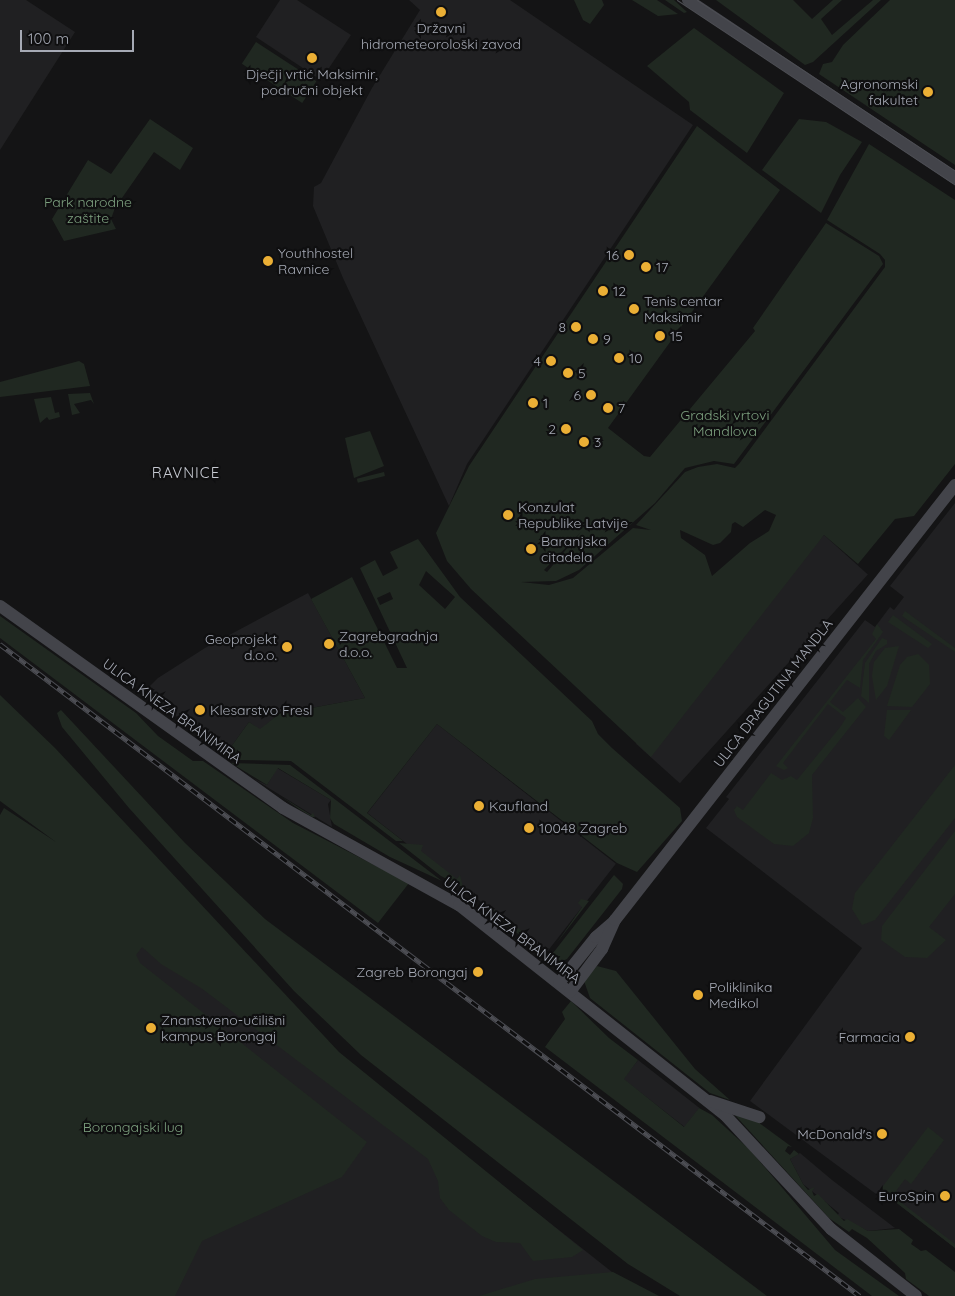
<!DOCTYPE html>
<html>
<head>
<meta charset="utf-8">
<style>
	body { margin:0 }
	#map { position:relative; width:955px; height:1296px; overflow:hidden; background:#141415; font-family:Quicksand,sans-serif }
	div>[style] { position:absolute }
	.built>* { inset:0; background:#202022; transform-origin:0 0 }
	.green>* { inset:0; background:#202821; transform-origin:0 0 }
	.secondary>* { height:12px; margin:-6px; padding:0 6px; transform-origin:6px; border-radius:6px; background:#43444a }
	.tram>* { height:1px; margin:-0.5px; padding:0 0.5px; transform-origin:0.5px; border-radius:0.5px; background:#4c4d53 }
	.rail>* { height:4.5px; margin-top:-2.25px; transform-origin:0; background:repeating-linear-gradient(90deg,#0f0f10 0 8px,#4c4d53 0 16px); box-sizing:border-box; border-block:1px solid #4c4d53 }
	.dots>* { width:14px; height:14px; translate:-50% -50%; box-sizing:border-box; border:2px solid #0f0f10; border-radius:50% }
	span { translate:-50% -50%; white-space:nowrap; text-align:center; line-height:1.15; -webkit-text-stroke:4.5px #0f0f10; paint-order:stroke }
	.poi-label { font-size:14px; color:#a6aab5 }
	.right { translate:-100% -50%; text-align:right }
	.left { translate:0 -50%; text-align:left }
	.park-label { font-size:14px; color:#7da07f }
	.street-label { font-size:14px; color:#a6aab5 }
	.neighbourhood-label { font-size:15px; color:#c6c9d1; letter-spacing:1px }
	.scale { position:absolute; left:20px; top:30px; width:114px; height:22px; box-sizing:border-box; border:2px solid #a6aab5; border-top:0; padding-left:6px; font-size:15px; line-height:18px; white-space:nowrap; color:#a6aab5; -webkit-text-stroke:4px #0f0f10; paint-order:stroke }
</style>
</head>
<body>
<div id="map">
	<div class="built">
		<i style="clip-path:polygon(0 0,26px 0,75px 32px,0 150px)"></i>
		<i style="clip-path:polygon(280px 0,297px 0,351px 35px,321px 80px,256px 37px)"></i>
		<i style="clip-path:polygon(409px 0,510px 0,693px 125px,467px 464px,449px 506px,343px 278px,313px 206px,314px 187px,321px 183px,372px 88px,420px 10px)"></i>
		<i style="clip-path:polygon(955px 503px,955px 1248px,880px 1190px,876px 1194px,750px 1101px,862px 948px,706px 828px,729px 799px,726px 797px,865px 620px,875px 627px,890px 607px,894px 610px,904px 597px,890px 586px)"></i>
		<i style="left:824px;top:535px;width:59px;height:281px;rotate:42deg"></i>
		<i style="clip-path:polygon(308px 593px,365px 698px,279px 714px,260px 730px,249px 722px,228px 751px,221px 752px,150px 697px,150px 686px,158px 678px,205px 648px)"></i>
		<i style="left:437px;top:724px;width:227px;height:113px;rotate:38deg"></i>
		<i style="clip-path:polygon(277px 768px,331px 800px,328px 804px,332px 827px,254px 779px,267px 785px)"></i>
		<i style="clip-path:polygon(76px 848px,612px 1272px,640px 1296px,0 1296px,0 874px)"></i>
		<i style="left:638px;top:1060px;width:78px;height:24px;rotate:38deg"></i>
		<i style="clip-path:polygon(800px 1153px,832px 1180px,895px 1228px,868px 1231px,837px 1216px,839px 1213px,803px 1184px,790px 1159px)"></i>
	</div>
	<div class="green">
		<i style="clip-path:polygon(574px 0,602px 0,604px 5px,590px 24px,583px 20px)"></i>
		<i style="clip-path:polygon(632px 0,657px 0,678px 14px,658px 16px)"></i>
		<i style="clip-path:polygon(665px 0,674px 0,687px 12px,684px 13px)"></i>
		<i style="clip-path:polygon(716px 0,793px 0,812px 19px,833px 0,842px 0,821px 19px,832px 35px,873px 0,881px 0,813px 62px,805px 65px)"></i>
		<i style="clip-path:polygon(890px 0,955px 0,955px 165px,819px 74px,823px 64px,832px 62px,843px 45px)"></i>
		<i style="clip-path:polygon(694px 28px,784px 93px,747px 153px,690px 110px,689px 102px,647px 66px)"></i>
		<i style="left:256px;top:42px;width:72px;height:26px;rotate:33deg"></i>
		<i style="clip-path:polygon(150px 119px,193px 148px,180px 170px,154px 152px,115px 208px,111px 219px,116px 229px,64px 241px,52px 219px,88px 160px,111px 174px)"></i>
		<i style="clip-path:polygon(799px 119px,826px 122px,862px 142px,840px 175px,821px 213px,762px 170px)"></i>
		<i style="clip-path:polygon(evenodd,697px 126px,780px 190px,608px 428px,644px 456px,650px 457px,755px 331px,753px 328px,826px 223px,879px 256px,883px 264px,734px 464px,714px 461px,685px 468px,655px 503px,579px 570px,556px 581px,521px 582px,549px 585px,573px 578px,633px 528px,651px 530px,636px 525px,685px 472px,698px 467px,717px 464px,735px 468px,739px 464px,885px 267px,885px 260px,880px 254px,827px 220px,869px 144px,955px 200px,955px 464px,914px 516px,895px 519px,858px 564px,824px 535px,651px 757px,471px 589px,447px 561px,436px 533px,469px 466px,697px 126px,765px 510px,776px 515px,769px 531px,750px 543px,712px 576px,705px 555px,681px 538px,680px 530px,713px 545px,720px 543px,731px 532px,732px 524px,735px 522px,743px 527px,765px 510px,697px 126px,581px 532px,547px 572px,544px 570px,581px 532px)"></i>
		<i style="clip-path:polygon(79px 361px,84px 364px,90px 386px,0 397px,0 382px)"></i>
		<i style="clip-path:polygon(90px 393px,94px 404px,91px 400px,74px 404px,80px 413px,72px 415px,68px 394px)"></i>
		<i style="clip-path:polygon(51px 397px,55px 413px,59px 412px,60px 417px,49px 420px,47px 417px,40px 423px,34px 399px)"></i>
		<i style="clip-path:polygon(370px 431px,384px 466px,354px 478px,345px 438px)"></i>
		<i style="left:384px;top:472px;width:4px;height:28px;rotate:76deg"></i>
		<i style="clip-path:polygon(evenodd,418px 539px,460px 597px,592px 721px,598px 734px,612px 748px,680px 808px,682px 821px,637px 872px,617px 863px,437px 724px,367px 813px,403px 841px,396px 841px,291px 761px,236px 760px,221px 752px,228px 751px,249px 722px,260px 729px,279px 714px,365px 698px,311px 599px,352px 577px,397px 668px,407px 668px,360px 568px,375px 560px,383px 576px,398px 568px,390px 552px,418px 539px,426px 571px,455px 597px,445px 609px,419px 585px,426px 571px,418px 539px,390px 592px,393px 599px,380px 605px,377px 598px,390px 592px)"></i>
		<i style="clip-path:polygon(905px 611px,955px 648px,955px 652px,902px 616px)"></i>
		<i style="clip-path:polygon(893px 615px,932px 644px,928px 648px,888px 622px)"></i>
		<i style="clip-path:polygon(0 616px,136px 713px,158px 736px,193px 761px,203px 761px,293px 823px,409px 883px,378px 923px,0 638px)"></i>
		<i style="clip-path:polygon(877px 624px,883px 632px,863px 660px,860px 688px,847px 680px,830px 702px,843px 712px,858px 698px,866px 707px,812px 775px,813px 818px,809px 833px,793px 846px,774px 844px,737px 817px,734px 810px,737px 806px,743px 810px,771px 773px,782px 780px,791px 776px,797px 780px,841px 726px,846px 718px,828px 704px,783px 763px,788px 768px,784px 770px,776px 766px,876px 639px,872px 634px)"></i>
		<i style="clip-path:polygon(882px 638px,887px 640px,887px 644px,876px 651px,869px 664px,869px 703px,861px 696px,865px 663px)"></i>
		<i style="clip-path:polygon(899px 646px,887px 686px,876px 700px,872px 676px,874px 662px,885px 648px)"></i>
		<i style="clip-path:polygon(918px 654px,929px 665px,930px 684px,912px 707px,887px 706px,900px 665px,907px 657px)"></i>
		<i style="clip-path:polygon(0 695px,55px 748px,339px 1052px,583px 1250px,572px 1257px,533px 1261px,520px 1243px,496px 1242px,482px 1236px,449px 1210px,440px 1198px,438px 1181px,428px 1159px,201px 988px,161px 964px,142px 947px,136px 955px,140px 963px,367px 1142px,342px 1177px,202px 1241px,175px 1296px,0 1296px,0 815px,4px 808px,56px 842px,0 801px)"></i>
		<i style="clip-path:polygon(61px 710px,185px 843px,265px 919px,767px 1296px,680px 1296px,628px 1264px,361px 1055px,294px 991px,129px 808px,62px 727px,57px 713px)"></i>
		<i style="clip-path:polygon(887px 710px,911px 710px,889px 740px,884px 736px)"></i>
		<i style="clip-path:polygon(231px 763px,290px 765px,442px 881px,390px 857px,334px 824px,330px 818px,331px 800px,278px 768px,267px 785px)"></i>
		<i style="clip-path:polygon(955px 765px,955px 818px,875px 920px,862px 925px,852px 909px,855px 893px)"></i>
		<i style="clip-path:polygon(282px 797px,311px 815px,313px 813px,315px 817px,312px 817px,299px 809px)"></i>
		<i style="clip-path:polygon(955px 831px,955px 894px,929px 927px,946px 940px,927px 958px,905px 957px,881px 940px,882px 926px)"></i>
		<i style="clip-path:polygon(399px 843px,423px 845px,421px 851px,457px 879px,460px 875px,463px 887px,441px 876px)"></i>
		<i style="clip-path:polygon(614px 875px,623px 884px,622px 889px,567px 959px,560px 962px,553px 953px)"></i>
		<i style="clip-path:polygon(581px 899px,589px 901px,556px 944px,582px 907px,578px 903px)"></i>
		<i style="clip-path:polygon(488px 905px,536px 942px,535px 948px,486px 907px)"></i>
		<i style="clip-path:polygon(597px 966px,616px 971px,695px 1069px,730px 1100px,710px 1093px,590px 998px,584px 981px)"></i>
		<i style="clip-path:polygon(571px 1001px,609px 1038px,638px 1060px,624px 1079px,684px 1127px,699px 1108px,712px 1115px,750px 1150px,835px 1250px,899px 1296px,872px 1296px,545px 1047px,565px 1019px,562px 1012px)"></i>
		<i style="clip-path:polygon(734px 1114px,758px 1122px,792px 1147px,788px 1146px,785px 1151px,790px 1155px,794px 1150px,799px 1154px,790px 1159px,803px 1184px,808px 1190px,815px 1187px,812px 1191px,814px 1196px,818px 1194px,844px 1221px,847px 1219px,868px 1231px,899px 1229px,913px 1240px,911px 1244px,921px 1251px,926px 1250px,955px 1272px,955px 1296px,929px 1296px,906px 1279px,905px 1273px,867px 1238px,852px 1229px,849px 1232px,829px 1218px)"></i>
		<i style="clip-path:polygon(928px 1127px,944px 1140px,911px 1184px,905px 1179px,896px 1191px,901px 1196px,898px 1200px,955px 1244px,955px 1248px,880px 1190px)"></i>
		<i style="clip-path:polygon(613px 1272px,659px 1296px,479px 1296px,535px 1279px)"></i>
	</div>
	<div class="secondary">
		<i style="left:688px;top:0;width:321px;rotate:33.7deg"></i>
		<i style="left:0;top:606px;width:348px;rotate:35.5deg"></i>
		<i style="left:283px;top:808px;width:201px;rotate:28.9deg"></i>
		<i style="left:459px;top:905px;width:339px;rotate:38.3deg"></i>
		<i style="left:725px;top:1115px;width:156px;rotate:47.1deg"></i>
		<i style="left:831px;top:1229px;width:108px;rotate:38.2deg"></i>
		<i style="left:559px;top:983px;width:59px;rotate:-51.2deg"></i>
		<i style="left:596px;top:937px;width:23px;rotate:-41deg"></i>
		<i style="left:570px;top:992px;width:54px;rotate:-53.3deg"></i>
		<i style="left:602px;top:949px;width:32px;rotate:-66deg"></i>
		<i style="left:615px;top:920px;width:552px;rotate:-51.99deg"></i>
		<i style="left:710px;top:1101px;width:52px;rotate:18.1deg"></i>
	</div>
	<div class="tram">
		<i style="left:677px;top:0;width:334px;rotate:33.6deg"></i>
		<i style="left:697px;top:0;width:310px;rotate:33.5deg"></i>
	</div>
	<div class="rail">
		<i style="left:0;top:644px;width:1079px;rotate:37.17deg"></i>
	</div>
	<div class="dots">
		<i style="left:441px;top:12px;background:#ebaf35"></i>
		<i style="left:312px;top:58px;background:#ebaf35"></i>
		<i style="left:928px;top:92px;background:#ebaf35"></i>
		<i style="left:629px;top:255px;background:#ebaf35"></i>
		<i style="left:268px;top:261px;background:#ebaf35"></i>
		<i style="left:646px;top:267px;background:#ebaf35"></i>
		<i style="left:603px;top:291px;background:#ebaf35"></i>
		<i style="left:634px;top:309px;background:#ebaf35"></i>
		<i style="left:576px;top:327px;background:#ebaf35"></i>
		<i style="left:660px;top:336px;background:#ebaf35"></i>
		<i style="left:593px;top:339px;background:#ebaf35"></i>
		<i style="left:619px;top:358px;background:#ebaf35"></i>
		<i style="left:551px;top:361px;background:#ebaf35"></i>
		<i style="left:568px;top:373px;background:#ebaf35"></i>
		<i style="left:591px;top:395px;background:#ebaf35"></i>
		<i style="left:533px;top:403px;background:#ebaf35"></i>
		<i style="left:608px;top:408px;background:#ebaf35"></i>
		<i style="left:566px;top:429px;background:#ebaf35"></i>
		<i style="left:584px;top:442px;background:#ebaf35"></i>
		<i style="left:508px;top:515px;background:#ebaf35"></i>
		<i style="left:531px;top:549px;background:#ebaf35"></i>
		<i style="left:329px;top:644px;background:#ebaf35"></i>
		<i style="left:287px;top:647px;background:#ebaf35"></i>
		<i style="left:200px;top:710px;background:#ebaf35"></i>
		<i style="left:479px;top:806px;background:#ebaf35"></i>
		<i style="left:529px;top:828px;background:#ebaf35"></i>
		<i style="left:478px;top:972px;background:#ebaf35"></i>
		<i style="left:698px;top:995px;background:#ebaf35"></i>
		<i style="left:151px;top:1028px;background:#ebaf35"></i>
		<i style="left:910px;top:1037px;background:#ebaf35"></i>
		<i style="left:882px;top:1134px;background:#ebaf35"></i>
		<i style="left:945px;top:1196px;background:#ebaf35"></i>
	</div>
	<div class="poi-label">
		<span style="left:441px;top:36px">Državni<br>hidrometeorološki zavod</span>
		<span style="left:312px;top:82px">Dječji vrtić Maksimir,<br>područni objekt</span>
		<span class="right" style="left:918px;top:92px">Agronomski<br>fakultet</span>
		<span class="left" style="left:278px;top:261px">Youthhostel<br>Ravnice</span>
		<span class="right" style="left:619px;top:255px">16</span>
		<span class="left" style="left:656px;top:267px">17</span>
		<span class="left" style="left:613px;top:291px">12</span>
		<span class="left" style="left:644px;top:309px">Tenis centar<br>Maksimir</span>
		<span class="right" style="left:566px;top:327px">8</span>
		<span class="left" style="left:670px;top:336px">15</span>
		<span class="left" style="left:603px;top:339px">9</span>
		<span class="left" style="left:629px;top:358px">10</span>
		<span class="right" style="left:541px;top:361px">4</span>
		<span class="left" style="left:578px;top:373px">5</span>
		<span class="right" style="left:581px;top:395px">6</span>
		<span class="left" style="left:543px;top:403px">1</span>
		<span class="left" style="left:618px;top:408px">7</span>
		<span class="right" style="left:556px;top:429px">2</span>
		<span class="left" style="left:594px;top:442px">3</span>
		<span class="left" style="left:518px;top:515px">Konzulat<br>Republike Latvije</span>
		<span class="left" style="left:541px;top:549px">Baranjska<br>citadela</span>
		<span class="left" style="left:339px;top:644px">Zagrebgradnja<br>d.o.o.</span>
		<span class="right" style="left:277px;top:647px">Geoprojekt<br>d.o.o.</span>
		<span class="left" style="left:210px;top:710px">Klesarstvo Fresl</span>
		<span class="left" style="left:489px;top:806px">Kaufland</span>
		<span class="left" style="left:539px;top:828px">10048 Zagreb</span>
		<span class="right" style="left:468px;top:972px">Zagreb Borongaj</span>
		<span class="left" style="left:709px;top:995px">Poliklinika<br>Medikol</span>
		<span class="left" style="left:161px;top:1028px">Znanstveno-učilišni<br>kampus Borongaj</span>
		<span class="right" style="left:900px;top:1037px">Farmacia</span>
		<span class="right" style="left:872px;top:1134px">McDonald's</span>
		<span class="right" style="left:935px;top:1196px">EuroSpin</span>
	</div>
	<div class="park-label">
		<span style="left:88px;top:210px">Park narodne<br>zaštite</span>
		<span style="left:725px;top:423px">Gradski vrtovi<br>Mandlova</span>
		<span style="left:133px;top:1127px">Borongajski lug</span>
	</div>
	<div class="street-label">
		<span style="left:773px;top:693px;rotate:-52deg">ULICA DRAGUTINA MANDLA</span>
		<span style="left:172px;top:711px;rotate:36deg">ULICA KNEZA BRANIMIRA</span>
		<span style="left:512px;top:930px;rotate:37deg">ULICA KNEZA BRANIMIRA</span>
	</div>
	<div class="neighbourhood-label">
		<span style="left:186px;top:473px">RAVNICE</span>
	</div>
	<div class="scale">100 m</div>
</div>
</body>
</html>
